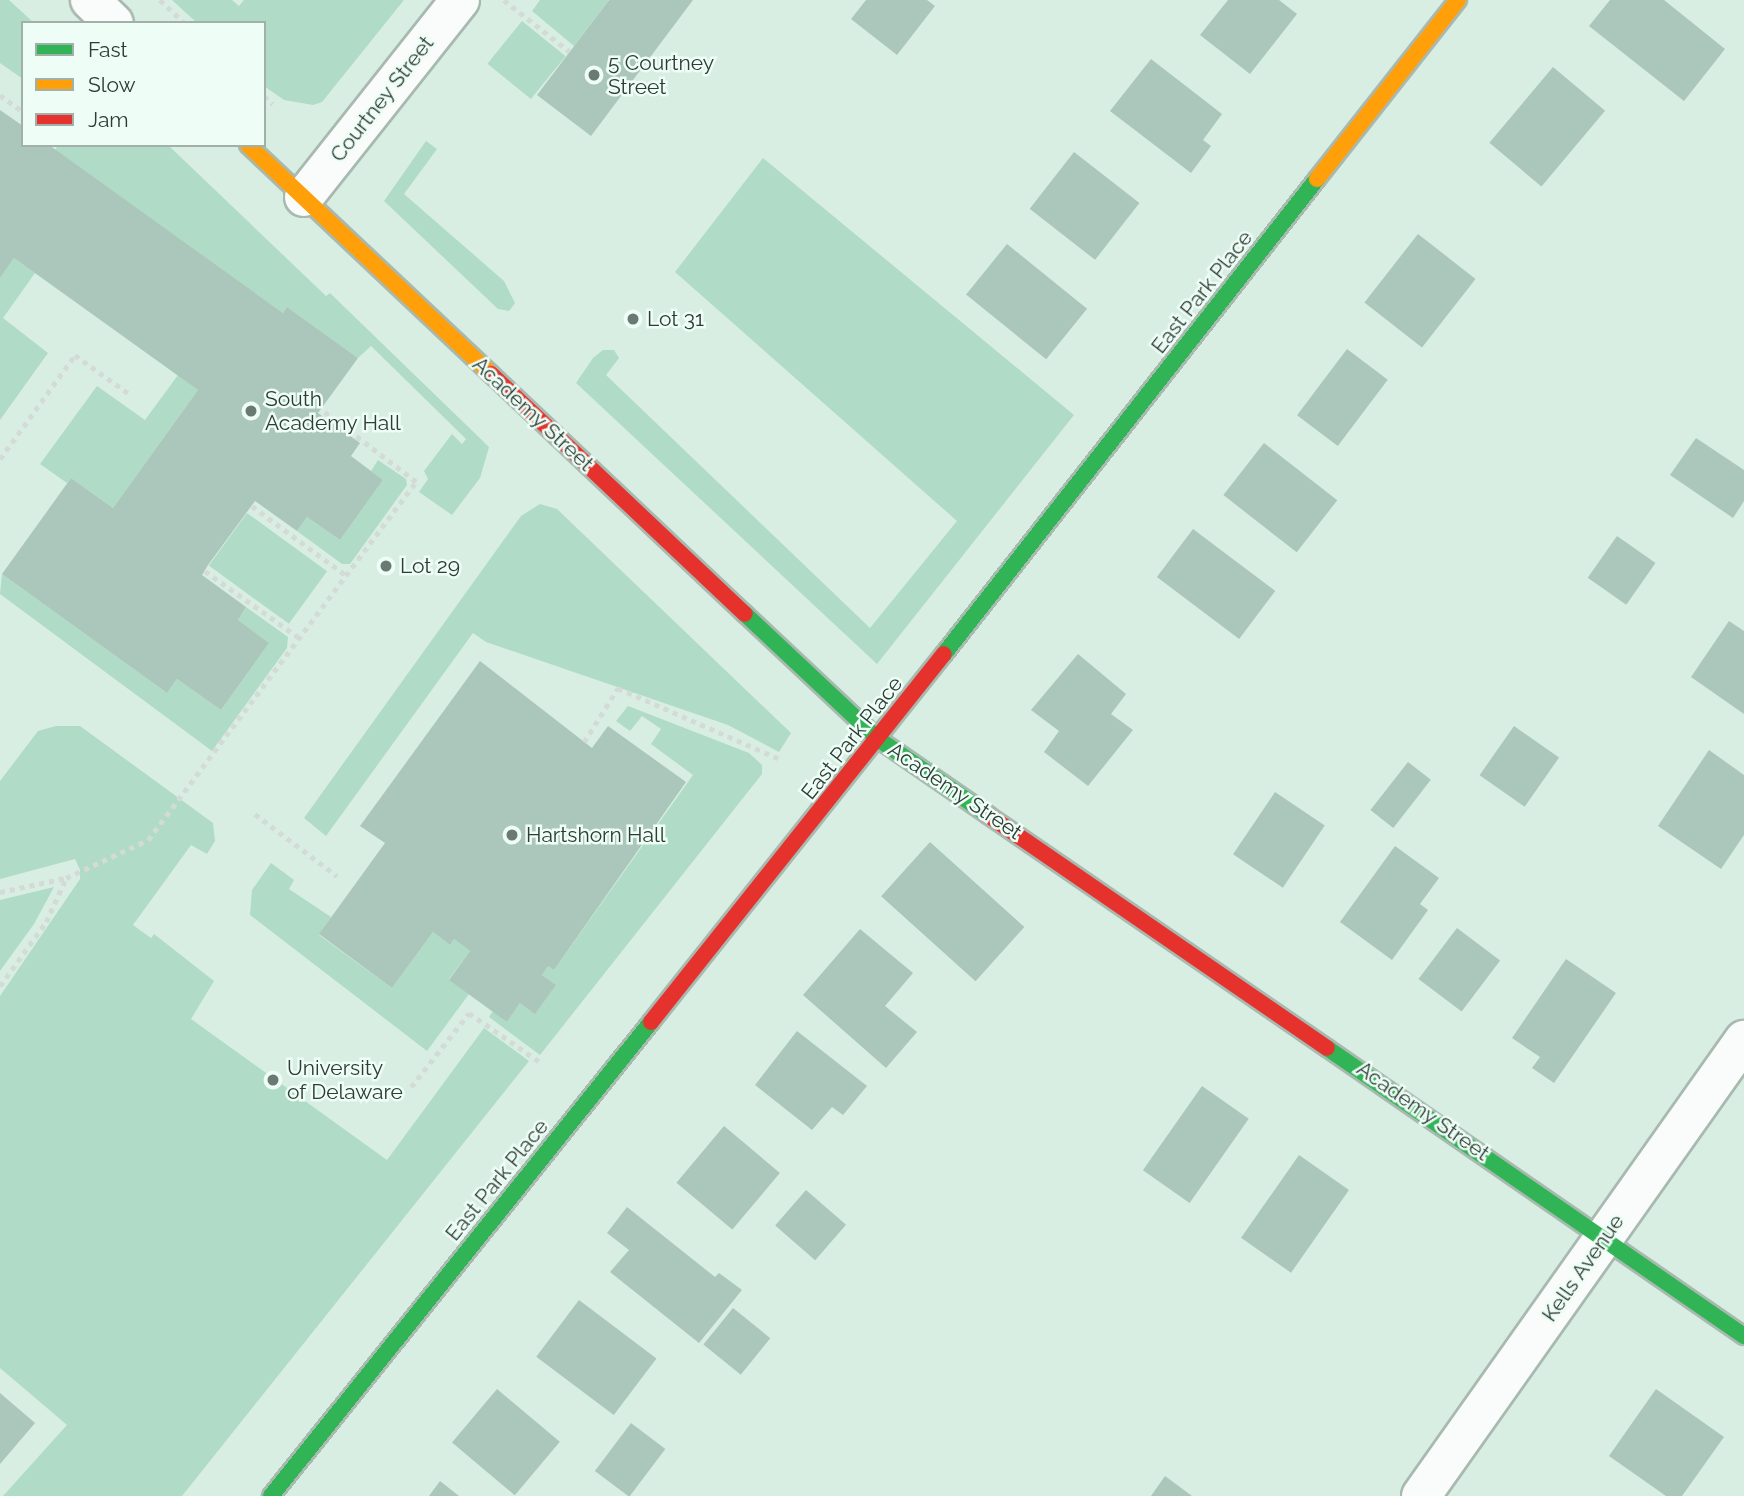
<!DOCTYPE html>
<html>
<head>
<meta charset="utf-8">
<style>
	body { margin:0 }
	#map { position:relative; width:1744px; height:1496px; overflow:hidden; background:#d8eee3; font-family:Raleway,sans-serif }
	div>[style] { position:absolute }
	.green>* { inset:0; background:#b0dcc7; transform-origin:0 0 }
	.building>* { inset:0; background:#abc6ba; transform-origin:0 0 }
	.path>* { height:4.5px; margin-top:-2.25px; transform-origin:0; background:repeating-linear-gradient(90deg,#d4dad6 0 5px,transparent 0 10px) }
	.roads { filter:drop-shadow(2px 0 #a8b9b0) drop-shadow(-2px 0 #a8b9b0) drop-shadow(0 2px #a8b9b0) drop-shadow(0 -2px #a8b9b0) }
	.street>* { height:38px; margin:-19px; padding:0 19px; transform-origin:19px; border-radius:19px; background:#f9fcfb }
	.fast>* { height:16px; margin:-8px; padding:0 8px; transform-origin:8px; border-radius:8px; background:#30b455 }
	.slow>* { height:16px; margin:-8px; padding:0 8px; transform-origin:8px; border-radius:8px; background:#ff9f0a }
	.jam>* { height:16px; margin:-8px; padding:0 8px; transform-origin:8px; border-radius:8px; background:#e5322d }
	.dots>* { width:19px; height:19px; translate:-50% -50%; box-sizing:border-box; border:4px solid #eefdf5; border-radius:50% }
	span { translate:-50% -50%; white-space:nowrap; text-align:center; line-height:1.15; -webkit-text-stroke:5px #eefdf5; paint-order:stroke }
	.poi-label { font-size:21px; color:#2d3c35 }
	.left { translate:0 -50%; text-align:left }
	.street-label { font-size:21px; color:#2d3c35 }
	.legend { position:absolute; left:21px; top:21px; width:245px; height:126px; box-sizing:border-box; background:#eefdf5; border:2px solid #a1b0a8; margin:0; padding:9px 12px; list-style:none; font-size:21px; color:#2d3c35 }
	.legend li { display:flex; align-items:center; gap:14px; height:35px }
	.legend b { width:35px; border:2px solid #a1b0a8 }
</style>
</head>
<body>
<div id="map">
	<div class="green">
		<i style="clip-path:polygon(0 0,9px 0,34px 23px,23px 23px,23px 79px,0 63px)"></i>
		<i style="clip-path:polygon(172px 0,232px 0,239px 6px,244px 0,404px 0,322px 102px,313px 105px,284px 100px,264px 86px,264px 23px,197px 23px)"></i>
		<i style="clip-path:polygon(540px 0,608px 0,608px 1px,574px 46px,532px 11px)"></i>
		<i style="left:522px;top:21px;width:56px;height:55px;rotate:39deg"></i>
		<i style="clip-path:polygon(426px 141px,437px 149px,404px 194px,504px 281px,515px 303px,509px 311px,498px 309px,384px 201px)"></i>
		<i style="clip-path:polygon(58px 145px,168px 145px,326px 296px,330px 293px,489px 447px,480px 478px,452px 515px,419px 492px,428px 479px,424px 471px,452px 434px,462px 444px,466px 439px,371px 346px,358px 358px,287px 307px,283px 313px,55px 150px)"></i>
		<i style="clip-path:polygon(763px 158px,1074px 415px,877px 664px,576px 383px,593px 358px,603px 350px,614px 350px,619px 358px,606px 375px,870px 628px,957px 521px,675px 272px)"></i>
		<i style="clip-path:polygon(14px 258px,35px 273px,3px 318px,48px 353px,0 420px,0 278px)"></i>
		<i style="clip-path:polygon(178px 375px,198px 390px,113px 508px,71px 478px,67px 483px,40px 464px,97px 386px,145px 420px)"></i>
		<i style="clip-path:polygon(378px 460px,406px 479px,407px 485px,350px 564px,342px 564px,297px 531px,307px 517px,340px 540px,383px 480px,371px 471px)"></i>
		<i style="clip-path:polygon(540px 504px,557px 509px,791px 733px,779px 752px,728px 725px,486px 642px,473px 633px,326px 836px,304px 818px,521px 516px)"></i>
		<i style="left:247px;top:513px;width:99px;height:65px;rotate:36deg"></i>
		<i style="clip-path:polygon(2px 574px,167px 693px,177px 679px,221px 710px,269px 643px,238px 620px,246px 607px,288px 637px,287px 648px,212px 751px,0 594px)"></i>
		<i style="clip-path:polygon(628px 706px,749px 753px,762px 765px,762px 774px,540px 1055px,489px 1017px,493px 1011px,507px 1022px,520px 1003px,535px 1013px,556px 985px,542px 975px,548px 966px,554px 970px,693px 775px,651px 744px,661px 729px,642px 716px,630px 731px,616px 721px)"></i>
		<i style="clip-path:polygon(56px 726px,80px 726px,213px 823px,215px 841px,207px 854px,191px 845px,133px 925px,151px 938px,154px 934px,214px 981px,191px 1019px,387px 1160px,484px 1028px,529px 1061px,182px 1496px,3px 1496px,67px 1425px,0 1368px,0 996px,80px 879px,80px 870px,75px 859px,0 879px,0 781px,38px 731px)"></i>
		<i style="clip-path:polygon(271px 863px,294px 880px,289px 889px,331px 917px,319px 935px,392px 988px,433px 932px,450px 945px,454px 939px,470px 951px,449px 979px,469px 994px,427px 1051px,250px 915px,252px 890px)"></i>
		<i style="clip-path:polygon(54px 887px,34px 924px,0 971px,0 900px)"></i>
	</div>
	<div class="building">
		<i style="clip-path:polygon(609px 0,693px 0,591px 136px,537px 95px)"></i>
		<i style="clip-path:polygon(866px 0,927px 0,935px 6px,897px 55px,851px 19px)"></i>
		<i style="clip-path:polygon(1228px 0,1279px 0,1297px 14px,1250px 74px,1200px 35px)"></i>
		<i style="clip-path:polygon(1610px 0,1664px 0,1725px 49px,1684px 101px,1589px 26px)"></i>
		<i style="clip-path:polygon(1151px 59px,1222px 114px,1203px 140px,1211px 146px,1191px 173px,1110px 111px)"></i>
		<i style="left:1553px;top:67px;width:68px;height:99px;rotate:40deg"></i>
		<i style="clip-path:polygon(0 110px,23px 126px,23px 145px,49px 145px,283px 313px,287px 307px,358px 358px,318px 413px,360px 443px,351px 456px,383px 480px,340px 540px,307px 517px,297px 531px,255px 501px,208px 565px,202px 575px,246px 607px,238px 620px,269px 643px,221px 710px,177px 679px,167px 693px,2px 574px,71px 478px,113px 508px,198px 390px,14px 258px,0 278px)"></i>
		<i style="left:1074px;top:152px;width:83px;height:72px;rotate:38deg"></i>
		<i style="left:1418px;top:234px;width:73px;height:87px;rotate:38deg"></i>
		<i style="left:1007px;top:244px;width:103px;height:65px;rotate:39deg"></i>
		<i style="left:1347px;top:349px;width:51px;height:83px;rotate:37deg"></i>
		<i style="clip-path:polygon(1696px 438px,1744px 470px,1744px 501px,1733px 518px,1670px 475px)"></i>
		<i style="left:1264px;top:443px;width:93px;height:66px;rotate:38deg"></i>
		<i style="left:1193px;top:529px;width:103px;height:60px;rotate:37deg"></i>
		<i style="left:1617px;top:536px;width:47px;height:51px;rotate:35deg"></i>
		<i style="clip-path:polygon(1729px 621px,1744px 631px,1744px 714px,1691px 677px)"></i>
		<i style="clip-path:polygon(1078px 654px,1126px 694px,1111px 714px,1133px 730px,1088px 786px,1044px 752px,1059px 731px,1031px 710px)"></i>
		<i style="clip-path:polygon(480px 661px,592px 748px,608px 726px,686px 782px,554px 970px,548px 966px,542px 975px,556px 985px,535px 1014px,520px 1003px,507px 1022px,449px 980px,470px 951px,454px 939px,450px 945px,433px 932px,392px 988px,319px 934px,385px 843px,360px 826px)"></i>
		<i style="left:1514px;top:726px;width:55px;height:60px;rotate:35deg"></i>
		<i style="clip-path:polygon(1709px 750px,1744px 775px,1744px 835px,1721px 869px,1658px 826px)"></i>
		<i style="left:1408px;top:762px;width:29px;height:61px;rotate:38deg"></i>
		<i style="left:1275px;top:792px;width:60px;height:75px;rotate:34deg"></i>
		<i style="left:930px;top:842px;width:127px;height:73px;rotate:42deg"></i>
		<i style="clip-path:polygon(1395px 846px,1439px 878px,1420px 904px,1428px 910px,1392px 960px,1340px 922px)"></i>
		<i style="left:1457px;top:928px;width:54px;height:64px;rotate:37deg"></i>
		<i style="clip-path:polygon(860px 929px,913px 973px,885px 1006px,917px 1032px,886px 1068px,803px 995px)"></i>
		<i style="clip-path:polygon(1566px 959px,1616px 993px,1554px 1083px,1532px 1068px,1540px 1057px,1512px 1038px)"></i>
		<i style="clip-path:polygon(797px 1031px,867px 1086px,843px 1115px,832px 1107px,812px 1130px,755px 1085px)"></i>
		<i style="left:1202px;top:1086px;width:57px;height:103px;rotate:35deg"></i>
		<i style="left:724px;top:1126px;width:73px;height:74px;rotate:40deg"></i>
		<i style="left:1299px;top:1155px;width:61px;height:101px;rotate:35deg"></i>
		<i style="left:806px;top:1190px;width:53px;height:47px;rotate:41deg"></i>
		<i style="clip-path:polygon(627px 1207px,715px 1277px,719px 1273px,742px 1290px,699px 1343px,610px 1272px,629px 1250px,607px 1233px)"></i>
		<i style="left:579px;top:1300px;width:97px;height:71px;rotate:37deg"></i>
		<i style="left:733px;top:1308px;width:48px;height:47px;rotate:39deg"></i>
		<i style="left:497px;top:1389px;width:82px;height:70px;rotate:40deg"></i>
		<i style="clip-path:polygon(1656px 1389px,1724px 1437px,1682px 1496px,1666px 1496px,1609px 1456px)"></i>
		<i style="clip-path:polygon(0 1393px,35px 1423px,0 1464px)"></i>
		<i style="left:631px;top:1423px;width:43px;height:60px;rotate:37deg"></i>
		<i style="clip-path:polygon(1165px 1476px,1192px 1496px,1151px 1496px)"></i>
		<i style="clip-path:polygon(440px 1481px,459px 1496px,429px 1496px)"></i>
	</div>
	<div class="path">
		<i style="left:160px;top:0;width:34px;rotate:43deg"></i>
		<i style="left:504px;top:0;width:83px;rotate:38.1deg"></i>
		<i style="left:0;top:95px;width:29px;rotate:36deg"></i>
		<i style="left:264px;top:96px;width:12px;rotate:42deg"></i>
		<i style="left:0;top:459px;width:128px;rotate:-54.2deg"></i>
		<i style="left:75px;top:355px;width:70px;rotate:35.7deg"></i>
		<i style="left:252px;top:506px;width:118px;rotate:36.4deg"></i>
		<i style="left:205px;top:571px;width:118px;rotate:35.3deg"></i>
		<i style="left:584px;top:742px;width:64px;rotate:-57.8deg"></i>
		<i style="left:618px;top:688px;width:179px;rotate:23.7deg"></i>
		<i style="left:255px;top:814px;width:103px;rotate:37.1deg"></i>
		<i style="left:0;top:892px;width:67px;rotate:-12deg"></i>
		<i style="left:66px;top:878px;width:90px;rotate:-24.9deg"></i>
		<i style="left:148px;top:840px;width:447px;rotate:-53.2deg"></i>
		<i style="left:416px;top:482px;width:119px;rotate:-142.8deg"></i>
		<i style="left:0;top:986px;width:79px;rotate:-54.3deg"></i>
		<i style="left:46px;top:922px;width:48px;rotate:-65.6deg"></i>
		<i style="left:411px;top:1087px;width:94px;rotate:-51.9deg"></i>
		<i style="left:469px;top:1013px;width:86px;rotate:34.6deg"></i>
	</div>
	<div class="roads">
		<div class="street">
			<i style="left:90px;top:0;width:33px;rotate:44deg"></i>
			<i style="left:304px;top:197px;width:251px;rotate:-51.6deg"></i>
			<i style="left:1421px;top:1496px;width:559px;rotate:-54.69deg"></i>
		</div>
		<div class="fast">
			<i style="left:745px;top:614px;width:183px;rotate:43.2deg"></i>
			<i style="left:878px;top:739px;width:134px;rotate:34.6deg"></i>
			<i style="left:944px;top:654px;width:604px;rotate:-51.86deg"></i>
			<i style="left:1327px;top:1048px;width:507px;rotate:34.63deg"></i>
			<i style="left:271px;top:1496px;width:608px;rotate:-51.28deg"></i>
		</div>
		<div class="slow">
			<i style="left:248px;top:145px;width:334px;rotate:43.3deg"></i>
			<i style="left:1317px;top:179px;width:228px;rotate:-51.8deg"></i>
		</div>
		<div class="jam">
			<i style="left:491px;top:374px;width:349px;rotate:43.4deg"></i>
			<i style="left:988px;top:815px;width:411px;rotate:34.5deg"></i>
			<i style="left:651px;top:1022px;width:470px;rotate:-51.5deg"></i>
		</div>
	</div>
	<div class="dots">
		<i style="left:594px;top:75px;background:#697a72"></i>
		<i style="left:633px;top:319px;background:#697a72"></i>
		<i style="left:251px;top:411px;background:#697a72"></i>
		<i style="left:386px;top:566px;background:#697a72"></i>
		<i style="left:512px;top:835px;background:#697a72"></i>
		<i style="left:273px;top:1080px;background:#697a72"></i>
	</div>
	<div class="poi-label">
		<span class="left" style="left:608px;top:75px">5 Courtney<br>Street</span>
		<span class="left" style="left:647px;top:319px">Lot 31</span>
		<span class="left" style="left:265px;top:411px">South<br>Academy Hall</span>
		<span class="left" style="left:400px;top:566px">Lot 29</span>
		<span class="left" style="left:526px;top:835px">Hartshorn Hall</span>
		<span class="left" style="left:287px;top:1080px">University<br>of Delaware</span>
	</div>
	<div class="street-label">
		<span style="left:382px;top:99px;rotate:-52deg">Courtney Street</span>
		<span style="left:1202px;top:292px;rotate:-52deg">East Park Place</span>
		<span style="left:533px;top:414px;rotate:43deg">Academy Street</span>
		<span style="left:852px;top:738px;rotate:-52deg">East Park Place</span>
		<span style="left:955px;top:791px;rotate:34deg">Academy Street</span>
		<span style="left:1423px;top:1111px;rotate:35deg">Academy Street</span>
		<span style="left:497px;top:1180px;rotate:-51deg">East Park Place</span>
		<span style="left:1583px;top:1268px;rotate:-55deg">Kells Avenue</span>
	</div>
	<ul class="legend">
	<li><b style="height:9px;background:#30b455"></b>Fast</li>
	<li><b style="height:9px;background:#ff9f0a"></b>Slow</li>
	<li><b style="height:9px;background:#e5322d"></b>Jam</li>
	</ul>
</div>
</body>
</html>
